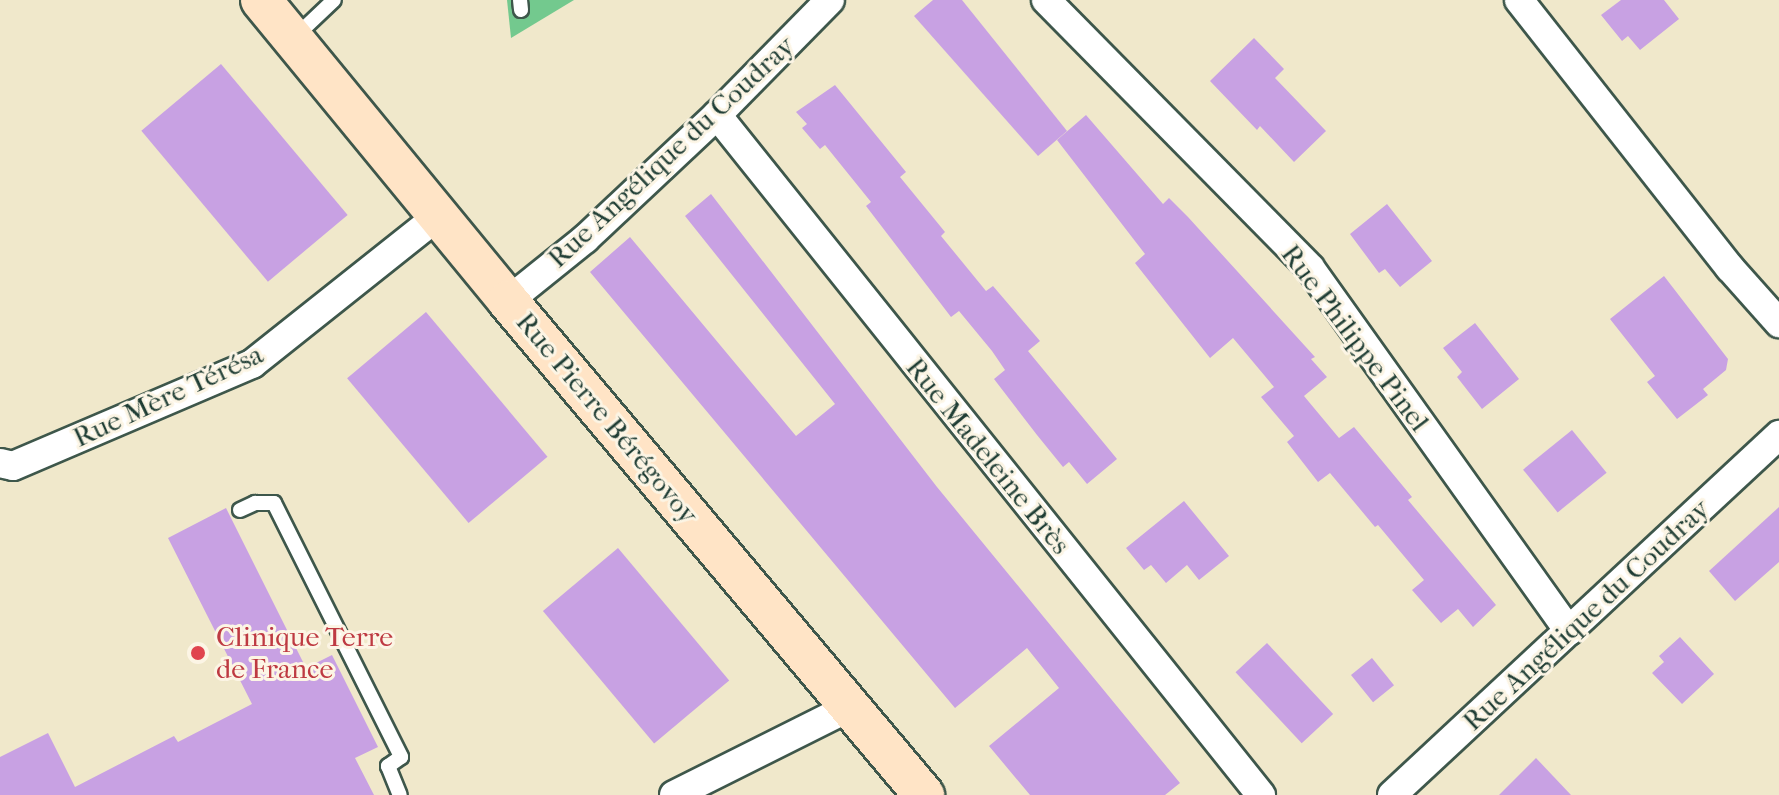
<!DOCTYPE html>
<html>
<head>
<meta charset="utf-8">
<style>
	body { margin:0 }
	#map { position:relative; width:1779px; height:795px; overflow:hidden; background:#f0e8cb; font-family:"IM FELL French Canon",serif }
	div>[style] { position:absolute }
	.green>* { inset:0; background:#73c98e }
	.building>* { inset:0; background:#c8a1e3; transform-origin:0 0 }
	.roads { filter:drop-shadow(2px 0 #3e574b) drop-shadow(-2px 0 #3e574b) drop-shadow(0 2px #3e574b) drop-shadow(0 -2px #3e574b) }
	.lane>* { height:14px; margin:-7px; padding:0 7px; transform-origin:7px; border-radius:7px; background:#fff }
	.street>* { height:28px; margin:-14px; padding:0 14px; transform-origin:14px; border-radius:14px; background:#fff }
	.secondary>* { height:40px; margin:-20px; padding:0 20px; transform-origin:20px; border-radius:20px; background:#ffe4c6 }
	.dots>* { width:22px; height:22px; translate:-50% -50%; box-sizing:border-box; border:4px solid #fcf5e5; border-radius:50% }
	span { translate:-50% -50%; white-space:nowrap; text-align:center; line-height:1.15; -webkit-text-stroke:6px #fcf5e5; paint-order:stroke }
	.street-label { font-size:28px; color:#1f3d34 }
	.health-label { font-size:28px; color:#be3a42 }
	.left { translate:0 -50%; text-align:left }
</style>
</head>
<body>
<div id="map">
	<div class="green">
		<i style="clip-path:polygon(507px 0,574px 0,511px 38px)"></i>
	</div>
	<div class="building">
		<i style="clip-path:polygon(933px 0,962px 0,1067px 131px,1038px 156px,914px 16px)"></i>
		<i style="clip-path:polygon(1621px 0,1664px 0,1679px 19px,1640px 50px,1628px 36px,1622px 41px,1601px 15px)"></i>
		<i style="clip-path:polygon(1254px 38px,1284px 69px,1275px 78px,1326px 131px,1294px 162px,1260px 126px,1257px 130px,1210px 81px)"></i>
		<i style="left:221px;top:64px;width:197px;height:104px;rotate:50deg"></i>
		<i style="clip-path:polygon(835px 85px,906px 172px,900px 177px,945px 232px,941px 236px,986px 291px,993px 286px,1040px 341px,1028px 351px,1117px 459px,1087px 484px,1069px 462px,1063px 467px,1037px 435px,994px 379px,1005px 370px,992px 351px,959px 311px,951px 317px,866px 206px,871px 202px,825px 145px,820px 149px,802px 128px,807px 124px,796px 112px)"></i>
		<i style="clip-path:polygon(1086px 115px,1163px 204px,1169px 198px,1188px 217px,1315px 357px,1311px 359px,1327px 377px,1304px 396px,1339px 438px,1354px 427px,1412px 497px,1408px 500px,1496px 605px,1473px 627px,1458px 609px,1441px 623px,1412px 590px,1424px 580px,1378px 525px,1375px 527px,1330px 473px,1318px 482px,1287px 442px,1294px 436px,1261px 397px,1274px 387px,1233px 338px,1210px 358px,1135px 263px,1145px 254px,1057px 140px)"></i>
		<i style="clip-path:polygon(711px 194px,937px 487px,1180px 783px,1165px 795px,1030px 795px,989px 746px,1059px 688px,1027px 648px,955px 708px,590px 272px,630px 237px,796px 436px,835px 404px,685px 216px)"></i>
		<i style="clip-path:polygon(1387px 204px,1432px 261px,1400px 287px,1385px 269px,1379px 273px,1350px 234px)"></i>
		<i style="clip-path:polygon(1664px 276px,1728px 359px,1726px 370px,1703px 389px,1708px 395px,1677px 419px,1647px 382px,1655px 376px,1610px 319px)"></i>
		<i style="left:426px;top:312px;width:189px;height:103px;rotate:50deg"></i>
		<i style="clip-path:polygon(1475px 323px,1519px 379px,1482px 409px,1457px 377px,1462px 372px,1443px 348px)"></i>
		<i style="left:1572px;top:430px;width:55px;height:63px;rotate:51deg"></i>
		<i style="clip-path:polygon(1184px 501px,1229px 556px,1199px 580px,1187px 565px,1166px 583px,1151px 565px,1144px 570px,1126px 548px)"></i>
		<i style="clip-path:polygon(1779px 507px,1779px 562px,1735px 601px,1709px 571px)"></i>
		<i style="clip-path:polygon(226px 508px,306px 668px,332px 655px,378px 747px,355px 758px,374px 795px,0 795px,0 757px,48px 733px,75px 787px,174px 736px,178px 742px,252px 704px,168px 538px)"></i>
		<i style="left:618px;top:548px;width:173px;height:98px;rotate:50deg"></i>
		<i style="clip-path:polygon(1680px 637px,1714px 674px,1682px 704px,1652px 673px,1664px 662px,1659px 656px)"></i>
		<i style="left:1267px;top:643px;width:97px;height:43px;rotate:47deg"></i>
		<i style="left:1372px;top:658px;width:35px;height:27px;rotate:51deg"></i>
		<i style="clip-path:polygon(1536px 758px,1571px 795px,1499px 795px)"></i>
	</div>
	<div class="roads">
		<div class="lane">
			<i style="left:520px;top:0;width:10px;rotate:84deg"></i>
			<i style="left:296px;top:36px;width:52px;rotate:-43.5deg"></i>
			<i style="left:240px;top:510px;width:17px;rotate:-25deg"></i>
			<i style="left:255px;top:503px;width:19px"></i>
			<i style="left:274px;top:503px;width:284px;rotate:63.4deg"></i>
			<i style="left:401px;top:757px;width:16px;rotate:145deg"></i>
			<i style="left:388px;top:766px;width:31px;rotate:68deg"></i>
		</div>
		<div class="street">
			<i style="left:1046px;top:0;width:376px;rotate:45.4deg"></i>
			<i style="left:1310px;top:268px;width:446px;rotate:54.5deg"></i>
			<i style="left:1519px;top:0;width:341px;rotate:51.8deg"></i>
			<i style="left:1730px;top:268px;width:74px;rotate:48.3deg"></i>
			<i style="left:717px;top:115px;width:871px;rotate:51.34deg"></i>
			<i style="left:508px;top:301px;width:99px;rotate:-38.8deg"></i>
			<i style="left:585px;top:239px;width:181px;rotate:-43.2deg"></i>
			<i style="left:717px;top:115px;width:161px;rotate:-45.5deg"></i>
			<i style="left:0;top:463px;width:13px;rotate:13deg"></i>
			<i style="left:13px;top:466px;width:260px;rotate:-23.1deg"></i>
			<i style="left:252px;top:364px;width:238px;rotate:-38.5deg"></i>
			<i style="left:674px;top:795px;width:199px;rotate:-26.6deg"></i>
			<i style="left:1392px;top:795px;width:529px;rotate:-42.93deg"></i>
		</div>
		<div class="secondary">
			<i style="left:261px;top:0;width:389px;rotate:50.6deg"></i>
			<i style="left:508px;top:301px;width:646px;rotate:49.9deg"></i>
		</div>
	</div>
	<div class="dots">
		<i style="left:198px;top:653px;background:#e0444e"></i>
	</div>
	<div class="street-label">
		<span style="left:671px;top:152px;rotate:-43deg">Rue Angélique du Coudray</span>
		<span style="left:1355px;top:338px;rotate:53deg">Rue Philippe Pinel</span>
		<span style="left:168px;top:396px;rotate:-25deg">Rue Mère Térésa</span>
		<span style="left:607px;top:418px;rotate:50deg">Rue Pierre Bérégovoy</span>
		<span style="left:988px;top:456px;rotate:51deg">Rue Madeleine Brès</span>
		<span style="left:1586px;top:615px;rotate:-43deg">Rue Angélique du Coudray</span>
	</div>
	<div class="health-label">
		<span class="left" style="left:216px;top:653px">Clinique Terre<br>de France</span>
	</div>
</div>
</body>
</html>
